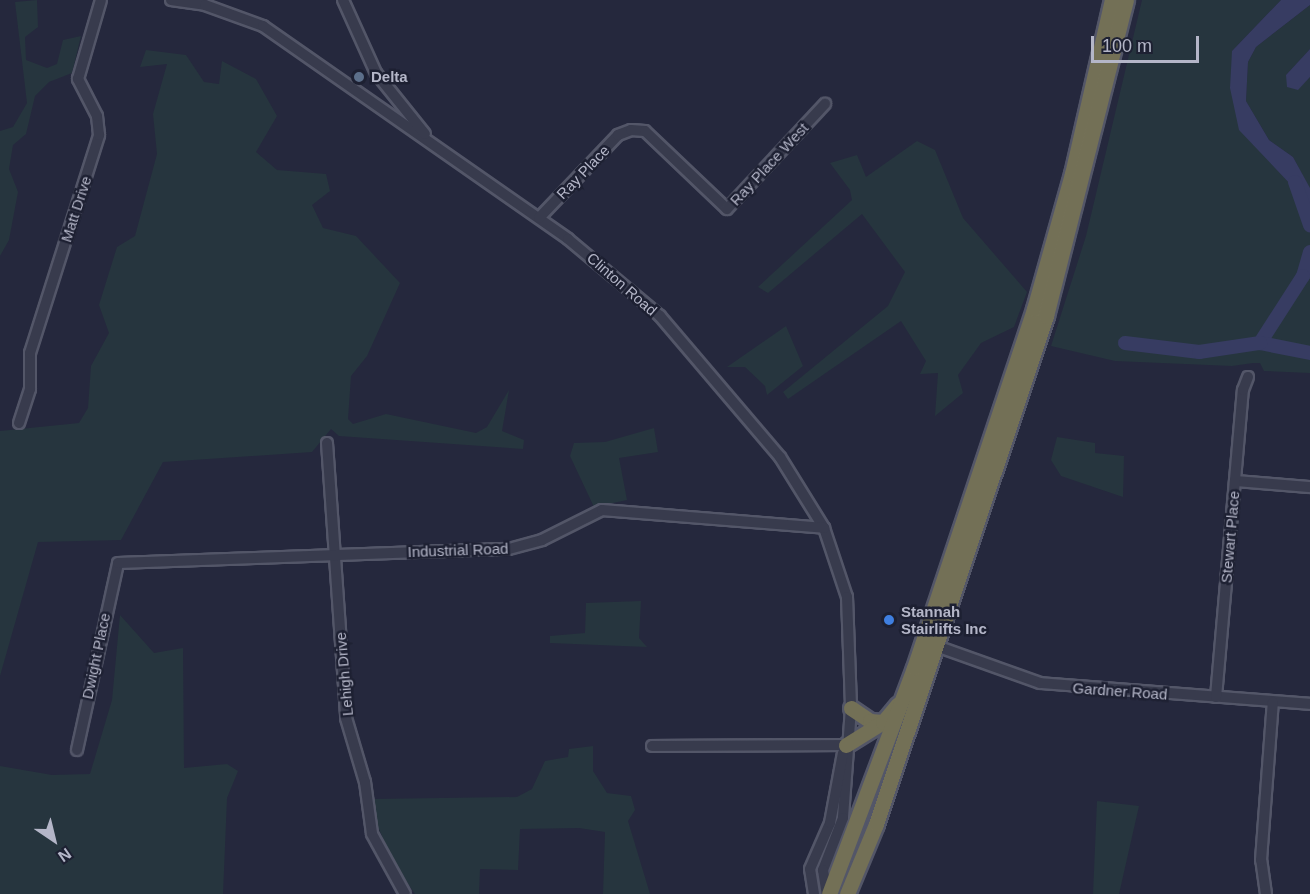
<!DOCTYPE html>
<html>
<head>
<meta charset="utf-8">
<style>
	body { margin:0 }
	#map { position:relative; width:1310px; height:894px; overflow:hidden; background:#25283d; font-family:Helvetica,sans-serif }
	div>[style] { position:absolute }
	.green>* { inset:0; background:#26353e }
	.water>* { inset:0; background:#373c62 }
	.river>* { height:14px; margin:-7px; padding:0 7px; transform-origin:7px; border-radius:7px; background:#373c62 }
	.roads { filter:drop-shadow(2px 0 #535668) drop-shadow(-2px 0 #535668) drop-shadow(0 2px #535668) drop-shadow(0 -2px #535668) }
	.minor>* { height:10px; margin:-5px; padding:0 5px; transform-origin:5px; border-radius:5px; background:#383b4d }
	.highway>* { height:15px; margin:-7.5px; padding:0 7.5px; transform-origin:7.5px; border-radius:7.5px; background:#737056 }
	.dots>* { width:16px; height:16px; translate:-50% -50%; box-sizing:border-box; border:3px solid #1d2032; border-radius:50% }
	span { translate:-50% -50%; white-space:nowrap; text-align:center; line-height:1.15; -webkit-text-stroke:5px #1d2032; paint-order:stroke }
	.poi-label { font-size:15px; color:#b4b6c8; font-weight:700 }
	.left { translate:0 -50%; text-align:left }
	.street-label { font-size:15px; color:#b4b6c8 }
	.north { position:absolute; left:24px; top:810px; width:60px; height:60px; -webkit-text-stroke:4px #1d2032; paint-order:stroke; rotate:145deg; font-size:16px; font-weight:700; line-height:24px; text-align:center; color:#b4b6c8 }
	.north::after { content:''; display:block; margin:auto; width:21px; height:27px; background:#b4b6c8; clip-path:polygon(50% 0,100% 100%,50% 72%,0 100%) }
	.scale { position:absolute; left:1091px; top:36px; width:108px; height:27px; box-sizing:border-box; border:3px solid #b4b6c8; border-top:0; padding-left:8px; font-size:18px; line-height:21px; white-space:nowrap; color:#b4b6c8; -webkit-text-stroke:4px #1d2032; paint-order:stroke }
</style>
</head>
<body>
<div id="map">
	<div class="green">
		<i style="clip-path:polygon(37px 0,38px 27px,25px 37px,26px 60px,47px 68px,57px 64px,63px 40px,81px 36px,72px 73px,49px 82px,35px 96px,26px 134px,13px 145px,9px 169px,18px 192px,9px 240px,0 256px,0 131px,13px 127px,27px 103px,15px 2px)"></i>
		<i style="clip-path:polygon(1142px 0,1281px 0,1232px 51px,1240px 130px,1310px 205px,1310px 373px,1264px 371px,1260px 363px,1253px 363px,1232px 366px,1115px 361px,1051px 346px,1086px 236px)"></i>
		<i style="clip-path:polygon(1310px 5px,1310px 49px,1286px 75px,1297px 90px,1310px 77px,1310px 189px,1293px 157px,1269px 140px,1246px 101px,1248px 62px,1256px 47px)"></i>
		<i style="clip-path:polygon(146px 50px,186px 55px,204px 82px,219px 84px,222px 61px,256px 79px,277px 116px,256px 152px,277px 170px,326px 174px,330px 191px,312px 205px,323px 228px,356px 236px,400px 283px,367px 356px,351px 376px,348px 419px,353px 424px,386px 414px,476px 433px,487px 427px,509px 390px,502px 431px,524px 440px,523px 449px,339px 436px,331px 429px,312px 452px,163px 462px,121px 540px,38px 542px,0 676px,0 431px,79px 423px,88px 408px,91px 366px,109px 333px,99px 305px,117px 247px,135px 236px,157px 154px,153px 114px,167px 64px,140px 67px)"></i>
		<i style="clip-path:polygon(917px 141px,935px 150px,963px 218px,1027px 292px,1014px 327px,981px 343px,958px 375px,963px 393px,935px 416px,938px 373px,920px 374px,926px 361px,901px 321px,788px 399px,783px 392px,888px 306px,905px 272px,862px 214px,768px 293px,758px 287px,852px 200px,850px 190px,830px 163px,857px 155px,866px 177px)"></i>
		<i style="clip-path:polygon(786px 326px,803px 366px,767px 395px,765px 386px,745px 367px,727px 367px)"></i>
		<i style="clip-path:polygon(654px 428px,658px 452px,619px 458px,627px 500px,594px 507px,570px 456px,574px 443px,605px 442px)"></i>
		<i style="clip-path:polygon(1057px 437px,1095px 443px,1095px 453px,1124px 456px,1123px 497px,1061px 476px,1051px 460px)"></i>
		<i style="clip-path:polygon(641px 601px,639px 638px,647px 647px,550px 643px,550px 636px,585px 633px,586px 603px)"></i>
		<i style="clip-path:polygon(120px 615px,154px 653px,183px 648px,184px 768px,227px 764px,238px 771px,227px 798px,223px 894px,0 894px,0 766px,52px 775px,90px 774px,112px 700px)"></i>
		<i style="clip-path:polygon(593px 746px,593px 771px,607px 793px,631px 796px,635px 810px,628px 821px,650px 894px,603px 894px,605px 832px,579px 828px,520px 829px,518px 870px,480px 869px,479px 894px,415px 894px,393px 862px,376px 822px,373px 799px,517px 797px,532px 789px,545px 761px,568px 757px,569px 749px)"></i>
		<i style="clip-path:polygon(1097px 801px,1139px 806px,1119px 894px,1093px 894px)"></i>
	</div>
	<div class="water">
		<i style="clip-path:polygon(1281px 0,1310px 0,1310px 5px,1256px 47px,1248px 62px,1246px 101px,1269px 140px,1293px 157px,1310px 188px,1310px 205px,1239px 130px,1230px 88px,1232px 51px)"></i>
		<i style="clip-path:polygon(1310px 49px,1310px 77px,1298px 90px,1287px 87px,1286px 75px)"></i>
	</div>
	<div class="river">
		<i style="left:1295px;top:182px;width:46px;rotate:70.8deg"></i>
		<i style="left:1310px;top:252px;width:25px;rotate:106deg"></i>
		<i style="left:1303px;top:276px;width:80px;rotate:122.7deg"></i>
		<i style="left:1260px;top:343px;width:51px;rotate:11.3deg"></i>
		<i style="left:1125px;top:343px;width:75px;rotate:6.9deg"></i>
		<i style="left:1199px;top:352px;width:62px;rotate:-8.4deg"></i>
	</div>
	<div class="roads">
		<div class="minor">
			<i style="left:171px;top:0;width:34px;rotate:8deg"></i>
			<i style="left:205px;top:5px;width:62px;rotate:19.9deg"></i>
			<i style="left:263px;top:26px;width:372px;rotate:34.9deg"></i>
			<i style="left:568px;top:239px;width:120px;rotate:39.9deg"></i>
			<i style="left:660px;top:316px;width:185px;rotate:49.6deg"></i>
			<i style="left:780px;top:457px;width:84px;rotate:58.2deg"></i>
			<i style="left:824px;top:528px;width:73px;rotate:71.6deg"></i>
			<i style="left:847px;top:597px;width:111px;rotate:87.9deg"></i>
			<i style="left:851px;top:708px;width:110px;rotate:94.2deg"></i>
			<i style="left:843px;top:818px;width:56px;rotate:111deg"></i>
			<i style="left:823px;top:870px;width:24px;rotate:81deg"></i>
			<i style="left:343px;top:0;width:80px;rotate:65.7deg"></i>
			<i style="left:376px;top:73px;width:78px;rotate:51.2deg"></i>
			<i style="left:539px;top:218px;width:115px;rotate:-46.4deg"></i>
			<i style="left:618px;top:135px;width:14px;rotate:-21deg"></i>
			<i style="left:631px;top:130px;width:14px;rotate:4deg"></i>
			<i style="left:645px;top:131px;width:113px;rotate:43.6deg"></i>
			<i style="left:727px;top:209px;width:144px;rotate:-47deg"></i>
			<i style="left:19px;top:423px;width:36px;rotate:-72deg"></i>
			<i style="left:30px;top:389px;width:36px;rotate:-90deg"></i>
			<i style="left:30px;top:353px;width:229px;rotate:-72.4deg"></i>
			<i style="left:99px;top:135px;width:19px;rotate:-96deg"></i>
			<i style="left:97px;top:116px;width:42px;rotate:-117.2deg"></i>
			<i style="left:78px;top:79px;width:82px;rotate:-73.8deg"></i>
			<i style="left:327px;top:443px;width:276px;rotate:86deg"></i>
			<i style="left:346px;top:718px;width:67px;rotate:73.5deg"></i>
			<i style="left:365px;top:782px;width:52px;rotate:82.3deg"></i>
			<i style="left:372px;top:834px;width:68px;rotate:61.2deg"></i>
			<i style="left:1235px;top:481px;width:75px;rotate:4.6deg"></i>
			<i style="left:936px;top:646px;width:110px;rotate:19.6deg"></i>
			<i style="left:1040px;top:683px;width:271px;rotate:4.4deg"></i>
			<i style="left:1216px;top:697px;width:308px;rotate:-85deg"></i>
			<i style="left:1243px;top:390px;width:14px;rotate:-69deg"></i>
			<i style="left:652px;top:746px;width:194px;rotate:-0.3deg"></i>
			<i style="left:77px;top:750px;width:191px;rotate:-77.6deg"></i>
			<i style="left:118px;top:563px;width:391px;rotate:-2.1deg"></i>
			<i style="left:509px;top:549px;width:34px;rotate:-15deg"></i>
			<i style="left:542px;top:540px;width:67px;rotate:-26.6deg"></i>
			<i style="left:602px;top:510px;width:223px;rotate:4.6deg"></i>
			<i style="left:814px;top:894px;width:25px;rotate:-99deg"></i>
			<i style="left:810px;top:869px;width:50px;rotate:-66.5deg"></i>
			<i style="left:830px;top:823px;width:71px;rotate:-79.5deg"></i>
			<i style="left:1266px;top:894px;width:34px;rotate:-98deg"></i>
			<i style="left:1261px;top:860px;width:158px;rotate:-85.7deg"></i>
		</div>
		<div class="highway">
			<i style="left:851px;top:708px;width:23px;rotate:34deg"></i>
			<i style="left:870px;top:721px;width:13px;rotate:4deg"></i>
			<i style="left:846px;top:745px;width:44px;rotate:-31.9deg"></i>
			<i style="left:883px;top:722px;width:23px;rotate:-50deg"></i>
			<i style="left:829px;top:894px;width:241px;rotate:-69.4deg"></i>
			<i style="left:914px;top:668px;width:379px;rotate:-71.5deg"></i>
			<i style="left:1034px;top:309px;width:140px;rotate:-74.3deg"></i>
			<i style="left:1072px;top:174px;width:179px;rotate:-77.1deg"></i>
			<i style="left:847px;top:894px;width:76px;rotate:-67.5deg"></i>
			<i style="left:876px;top:824px;width:536px;rotate:-71.5deg"></i>
			<i style="left:1046px;top:316px;width:326px;rotate:-75.8deg"></i>
		</div>
	</div>
	<div class="dots">
		<i style="left:359px;top:77px;background:#5c6f8a"></i>
		<i style="left:889px;top:620px;background:#3f7fe0"></i>
	</div>
	<div class="poi-label">
		<span class="left" style="left:371px;top:77px">Delta</span>
		<span class="left" style="left:901px;top:620px">Stannah<br>Stairlifts Inc</span>
	</div>
	<div class="street-label">
		<span style="left:769px;top:164px;rotate:-47deg">Ray Place West</span>
		<span style="left:583px;top:172px;rotate:-46deg">Ray Place</span>
		<span style="left:76px;top:209px;rotate:-72deg">Matt Drive</span>
		<span style="left:622px;top:284px;rotate:41deg">Clinton Road</span>
		<span style="left:1230px;top:537px;rotate:-85deg">Stewart Place</span>
		<span style="left:458px;top:550px;rotate:-2deg">Industrial Road</span>
		<span style="left:96px;top:656px;rotate:-78deg">Dwight Place</span>
		<span style="left:344px;top:674px;rotate:-95deg">Lehigh Drive</span>
		<span style="left:1120px;top:691px;rotate:4deg">Gardner Road</span>
	</div>
	<div class="north">N</div>
	<div class="scale">100 m</div>
</div>
</body>
</html>
